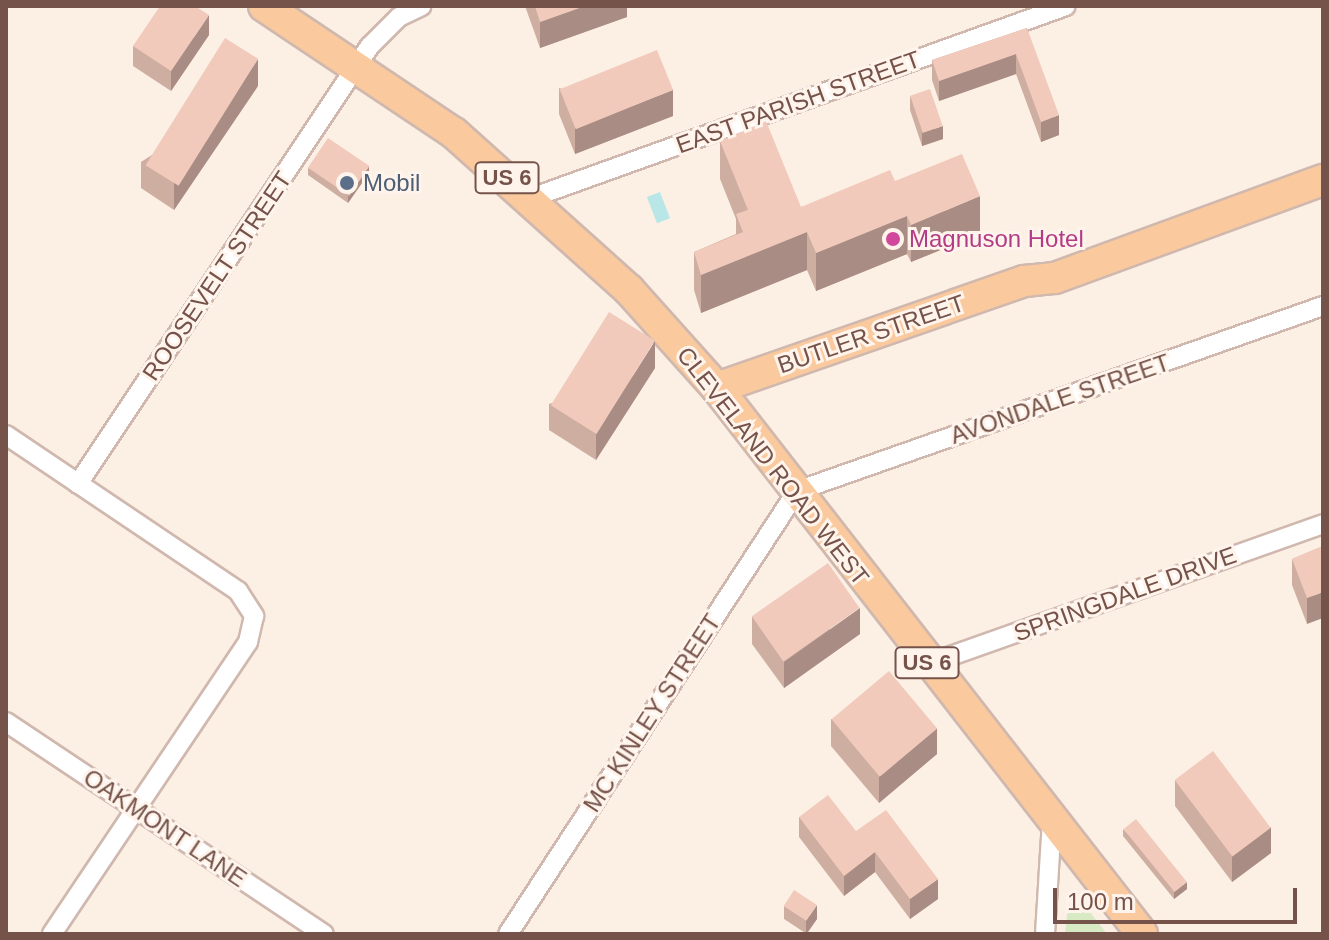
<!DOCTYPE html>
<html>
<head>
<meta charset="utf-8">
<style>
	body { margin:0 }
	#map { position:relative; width:1329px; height:940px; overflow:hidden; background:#fcf0e5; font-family:Arial,sans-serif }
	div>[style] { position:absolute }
	.green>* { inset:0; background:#d8eac3 }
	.water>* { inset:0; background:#b9e6e6; transform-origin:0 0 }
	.roads { filter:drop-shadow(2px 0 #d0b8ae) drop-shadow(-2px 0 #d0b8ae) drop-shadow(0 2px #d0b8ae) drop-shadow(0 -2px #d0b8ae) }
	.street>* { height:18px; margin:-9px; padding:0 9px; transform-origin:9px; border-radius:9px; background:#fff }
	.primary>* { height:30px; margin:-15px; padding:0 15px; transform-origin:15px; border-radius:15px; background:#faca9e }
	.wall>* { inset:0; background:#cfaea2 }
	.shaded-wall>* { inset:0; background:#a98d84 }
	.building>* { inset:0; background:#f1cabc; transform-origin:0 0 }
	.dots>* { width:22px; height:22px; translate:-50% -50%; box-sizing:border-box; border:4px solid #fff4eb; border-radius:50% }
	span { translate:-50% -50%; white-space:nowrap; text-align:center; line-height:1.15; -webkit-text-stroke:6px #fff4eb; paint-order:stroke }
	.shield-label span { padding:2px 6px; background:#fff4eb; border:2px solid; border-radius:6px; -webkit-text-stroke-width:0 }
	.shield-label { font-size:22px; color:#75534a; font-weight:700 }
	.street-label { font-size:24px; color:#75534a }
	.service-label { font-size:24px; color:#4e5e75 }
	.left { translate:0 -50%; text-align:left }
	.hotel-label { font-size:24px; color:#b23c85 }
	.frame { position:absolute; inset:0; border:8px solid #75534a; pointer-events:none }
	.scale { position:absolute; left:1053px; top:888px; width:244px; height:36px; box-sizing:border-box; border:4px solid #75534a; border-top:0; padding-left:10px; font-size:24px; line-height:28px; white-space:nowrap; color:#75534a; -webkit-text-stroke:6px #fff4eb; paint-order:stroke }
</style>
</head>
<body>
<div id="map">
	<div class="green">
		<i style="clip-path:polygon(1074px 901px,1083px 903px,1107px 934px,1065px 934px,1068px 906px)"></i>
	</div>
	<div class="water">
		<i style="left:660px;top:192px;width:28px;height:14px;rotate:69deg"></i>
	</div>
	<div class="roads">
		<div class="street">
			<i style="left:531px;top:198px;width:568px;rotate:-19.74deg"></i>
			<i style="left:6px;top:435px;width:280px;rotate:33.9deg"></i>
			<i style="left:238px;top:591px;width:30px;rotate:57deg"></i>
			<i style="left:254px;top:616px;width:27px;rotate:103deg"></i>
			<i style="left:248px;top:642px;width:352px;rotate:123.9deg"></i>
			<i style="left:78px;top:484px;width:526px;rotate:-56.31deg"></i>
			<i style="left:370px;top:46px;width:41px;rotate:-45deg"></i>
			<i style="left:399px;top:17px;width:25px;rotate:-26deg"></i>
			<i style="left:928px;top:664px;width:419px;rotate:-19.5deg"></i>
			<i style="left:6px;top:722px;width:382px;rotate:33.7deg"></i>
			<i style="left:508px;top:934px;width:529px;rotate:-56.88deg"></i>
			<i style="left:797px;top:491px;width:558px;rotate:-19.38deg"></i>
			<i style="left:1045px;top:934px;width:116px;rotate:-86.5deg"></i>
		</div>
		<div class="primary">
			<i style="left:264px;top:6px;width:229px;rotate:33.8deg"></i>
			<i style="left:454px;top:133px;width:235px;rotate:41.9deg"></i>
			<i style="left:629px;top:290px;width:132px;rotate:48.1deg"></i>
			<i style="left:717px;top:388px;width:692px;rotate:52.1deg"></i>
			<i style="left:717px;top:388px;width:326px;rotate:-19.2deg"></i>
			<i style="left:1025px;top:281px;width:30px;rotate:-6deg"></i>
			<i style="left:1055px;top:278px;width:285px;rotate:-20.1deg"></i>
		</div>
	</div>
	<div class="wall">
		<i style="clip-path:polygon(525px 6px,627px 6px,627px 17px,540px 48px)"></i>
		<i style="clip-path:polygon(1027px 28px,1059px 135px,1041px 142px,1016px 74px,939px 101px,932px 80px,932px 60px)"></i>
		<i style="clip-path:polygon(209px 35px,171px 91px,133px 66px,133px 46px)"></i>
		<i style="clip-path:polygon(258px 86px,174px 210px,141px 188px,141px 162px)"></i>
		<i style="clip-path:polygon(559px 88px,673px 116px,575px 154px,559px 114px)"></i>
		<i style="clip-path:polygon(910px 96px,943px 139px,922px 146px,910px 110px)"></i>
		<i style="clip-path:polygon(720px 141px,801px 207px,895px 181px,980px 234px,911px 262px,907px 254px,816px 291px,807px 270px,701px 313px,694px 290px,694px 252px,736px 234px,736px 219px,720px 179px)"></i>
		<i style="clip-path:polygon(308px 168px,369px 173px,348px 203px,308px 175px)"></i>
		<i style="clip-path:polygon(655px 368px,596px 460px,549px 430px,549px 404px)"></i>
		<i style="clip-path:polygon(1323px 546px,1307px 624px,1292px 585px,1292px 559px)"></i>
		<i style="clip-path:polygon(752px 617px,860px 634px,784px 688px,752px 644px)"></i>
		<i style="clip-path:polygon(831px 719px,937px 754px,879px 803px,831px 746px)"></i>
		<i style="clip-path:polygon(1175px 780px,1271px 853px,1232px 882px,1175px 806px)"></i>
		<i style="clip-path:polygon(799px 817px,856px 831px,938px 899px,910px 919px,875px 872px,844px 896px,799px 837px)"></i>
		<i style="clip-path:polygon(1123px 829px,1187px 889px,1174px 899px,1123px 836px)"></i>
		<i style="clip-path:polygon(784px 906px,817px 919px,807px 934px,784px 919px)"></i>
	</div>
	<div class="shaded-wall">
		<i style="clip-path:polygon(585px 6px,627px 6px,627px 17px,540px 48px,540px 22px)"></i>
		<i style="clip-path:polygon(209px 15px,209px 35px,171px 91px,171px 71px)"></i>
		<i style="clip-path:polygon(1016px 54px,1016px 74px,939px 101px,939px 81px)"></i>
		<i style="clip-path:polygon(258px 59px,258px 86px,174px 210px,174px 183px)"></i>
		<i style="clip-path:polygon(673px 90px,673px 116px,575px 154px,575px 128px)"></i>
		<i style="clip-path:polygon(1059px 115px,1059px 135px,1041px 142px,1041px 122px)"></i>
		<i style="clip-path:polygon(943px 126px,943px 139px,922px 146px,922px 133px)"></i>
		<i style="clip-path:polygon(369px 166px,369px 173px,348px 203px,348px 196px)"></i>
		<i style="clip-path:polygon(980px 196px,980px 234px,911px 262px,911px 225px)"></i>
		<i style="clip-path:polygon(907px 216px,907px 254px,816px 291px,816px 253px)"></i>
		<i style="clip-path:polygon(807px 232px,807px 270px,701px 313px,701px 275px)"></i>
		<i style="clip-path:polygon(655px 341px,655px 368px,596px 460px,596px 434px)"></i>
		<i style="clip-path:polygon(1323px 592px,1323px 618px,1307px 624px,1307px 598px)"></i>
		<i style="clip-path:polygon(860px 608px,860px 634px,784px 688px,784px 662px)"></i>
		<i style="clip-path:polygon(937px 728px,937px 754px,879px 803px,879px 776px)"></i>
		<i style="clip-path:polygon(1271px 827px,1271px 853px,1232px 882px,1232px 856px)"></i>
		<i style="clip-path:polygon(875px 852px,875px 872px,844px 896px,844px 876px)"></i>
		<i style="clip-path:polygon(938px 879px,938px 899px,910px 919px,910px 899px)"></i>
		<i style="clip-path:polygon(1187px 882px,1187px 889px,1174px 899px,1174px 892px)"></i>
		<i style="clip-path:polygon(817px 905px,817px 919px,806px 934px,806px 921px)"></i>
	</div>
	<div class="building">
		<i style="clip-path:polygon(160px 6px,195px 6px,209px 15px,171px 71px,133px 46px)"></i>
		<i style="clip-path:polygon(535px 6px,585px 6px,540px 22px)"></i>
		<i style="clip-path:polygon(1027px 28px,1059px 115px,1041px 122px,1016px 54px,939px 81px,932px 60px)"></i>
		<i style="left:225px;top:38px;width:39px;height:150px;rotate:32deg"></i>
		<i style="left:657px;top:50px;width:43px;height:105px;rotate:68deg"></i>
		<i style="left:930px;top:89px;width:39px;height:21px;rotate:71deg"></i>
		<i style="clip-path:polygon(766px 121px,801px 207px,890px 170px,895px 181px,962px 154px,980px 196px,911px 225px,907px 216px,816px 253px,807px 232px,701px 275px,694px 252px,743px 232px,736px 214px,748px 210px,720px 141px)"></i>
		<i style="left:328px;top:138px;width:50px;height:36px;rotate:34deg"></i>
		<i style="left:609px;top:312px;width:54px;height:110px;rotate:32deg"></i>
		<i style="clip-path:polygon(1323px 546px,1323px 592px,1307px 598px,1292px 559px)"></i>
		<i style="left:828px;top:563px;width:55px;height:93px;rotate:55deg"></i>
		<i style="left:889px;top:671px;width:75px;height:75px;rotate:50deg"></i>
		<i style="left:1213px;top:751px;width:96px;height:48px;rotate:53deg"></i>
		<i style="clip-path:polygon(828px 795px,856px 831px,886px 810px,938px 879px,910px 899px,875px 852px,844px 876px,799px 817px)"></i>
		<i style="left:1136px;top:819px;width:81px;height:16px;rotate:51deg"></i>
		<i style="left:794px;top:890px;width:27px;height:19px;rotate:33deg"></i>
	</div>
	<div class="dots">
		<i style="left:347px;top:183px;background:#5c6f8a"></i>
		<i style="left:893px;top:239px;background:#d1479c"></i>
	</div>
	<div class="shield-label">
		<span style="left:507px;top:178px">US 6</span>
		<span style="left:927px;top:663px">US 6</span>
	</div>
	<div class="street-label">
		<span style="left:798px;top:102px;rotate:-20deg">EAST PARISH STREET</span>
		<span style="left:217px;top:276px;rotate:-56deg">ROOSEVELT STREET</span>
		<span style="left:871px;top:334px;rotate:-19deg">BUTLER STREET</span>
		<span style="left:1060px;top:399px;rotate:-19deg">AVONDALE STREET</span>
		<span style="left:773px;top:466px;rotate:52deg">CLEVELAND ROAD WEST</span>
		<span style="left:1125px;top:594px;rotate:-20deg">SPRINGDALE DRIVE</span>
		<span style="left:652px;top:713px;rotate:-57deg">MC KINLEY STREET</span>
		<span style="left:165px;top:828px;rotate:34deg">OAKMONT LANE</span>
	</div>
	<div class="service-label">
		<span class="left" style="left:363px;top:183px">Mobil</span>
	</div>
	<div class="hotel-label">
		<span class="left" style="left:909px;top:239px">Magnuson Hotel</span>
	</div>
	<div class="frame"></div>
	<div class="scale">100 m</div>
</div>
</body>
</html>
